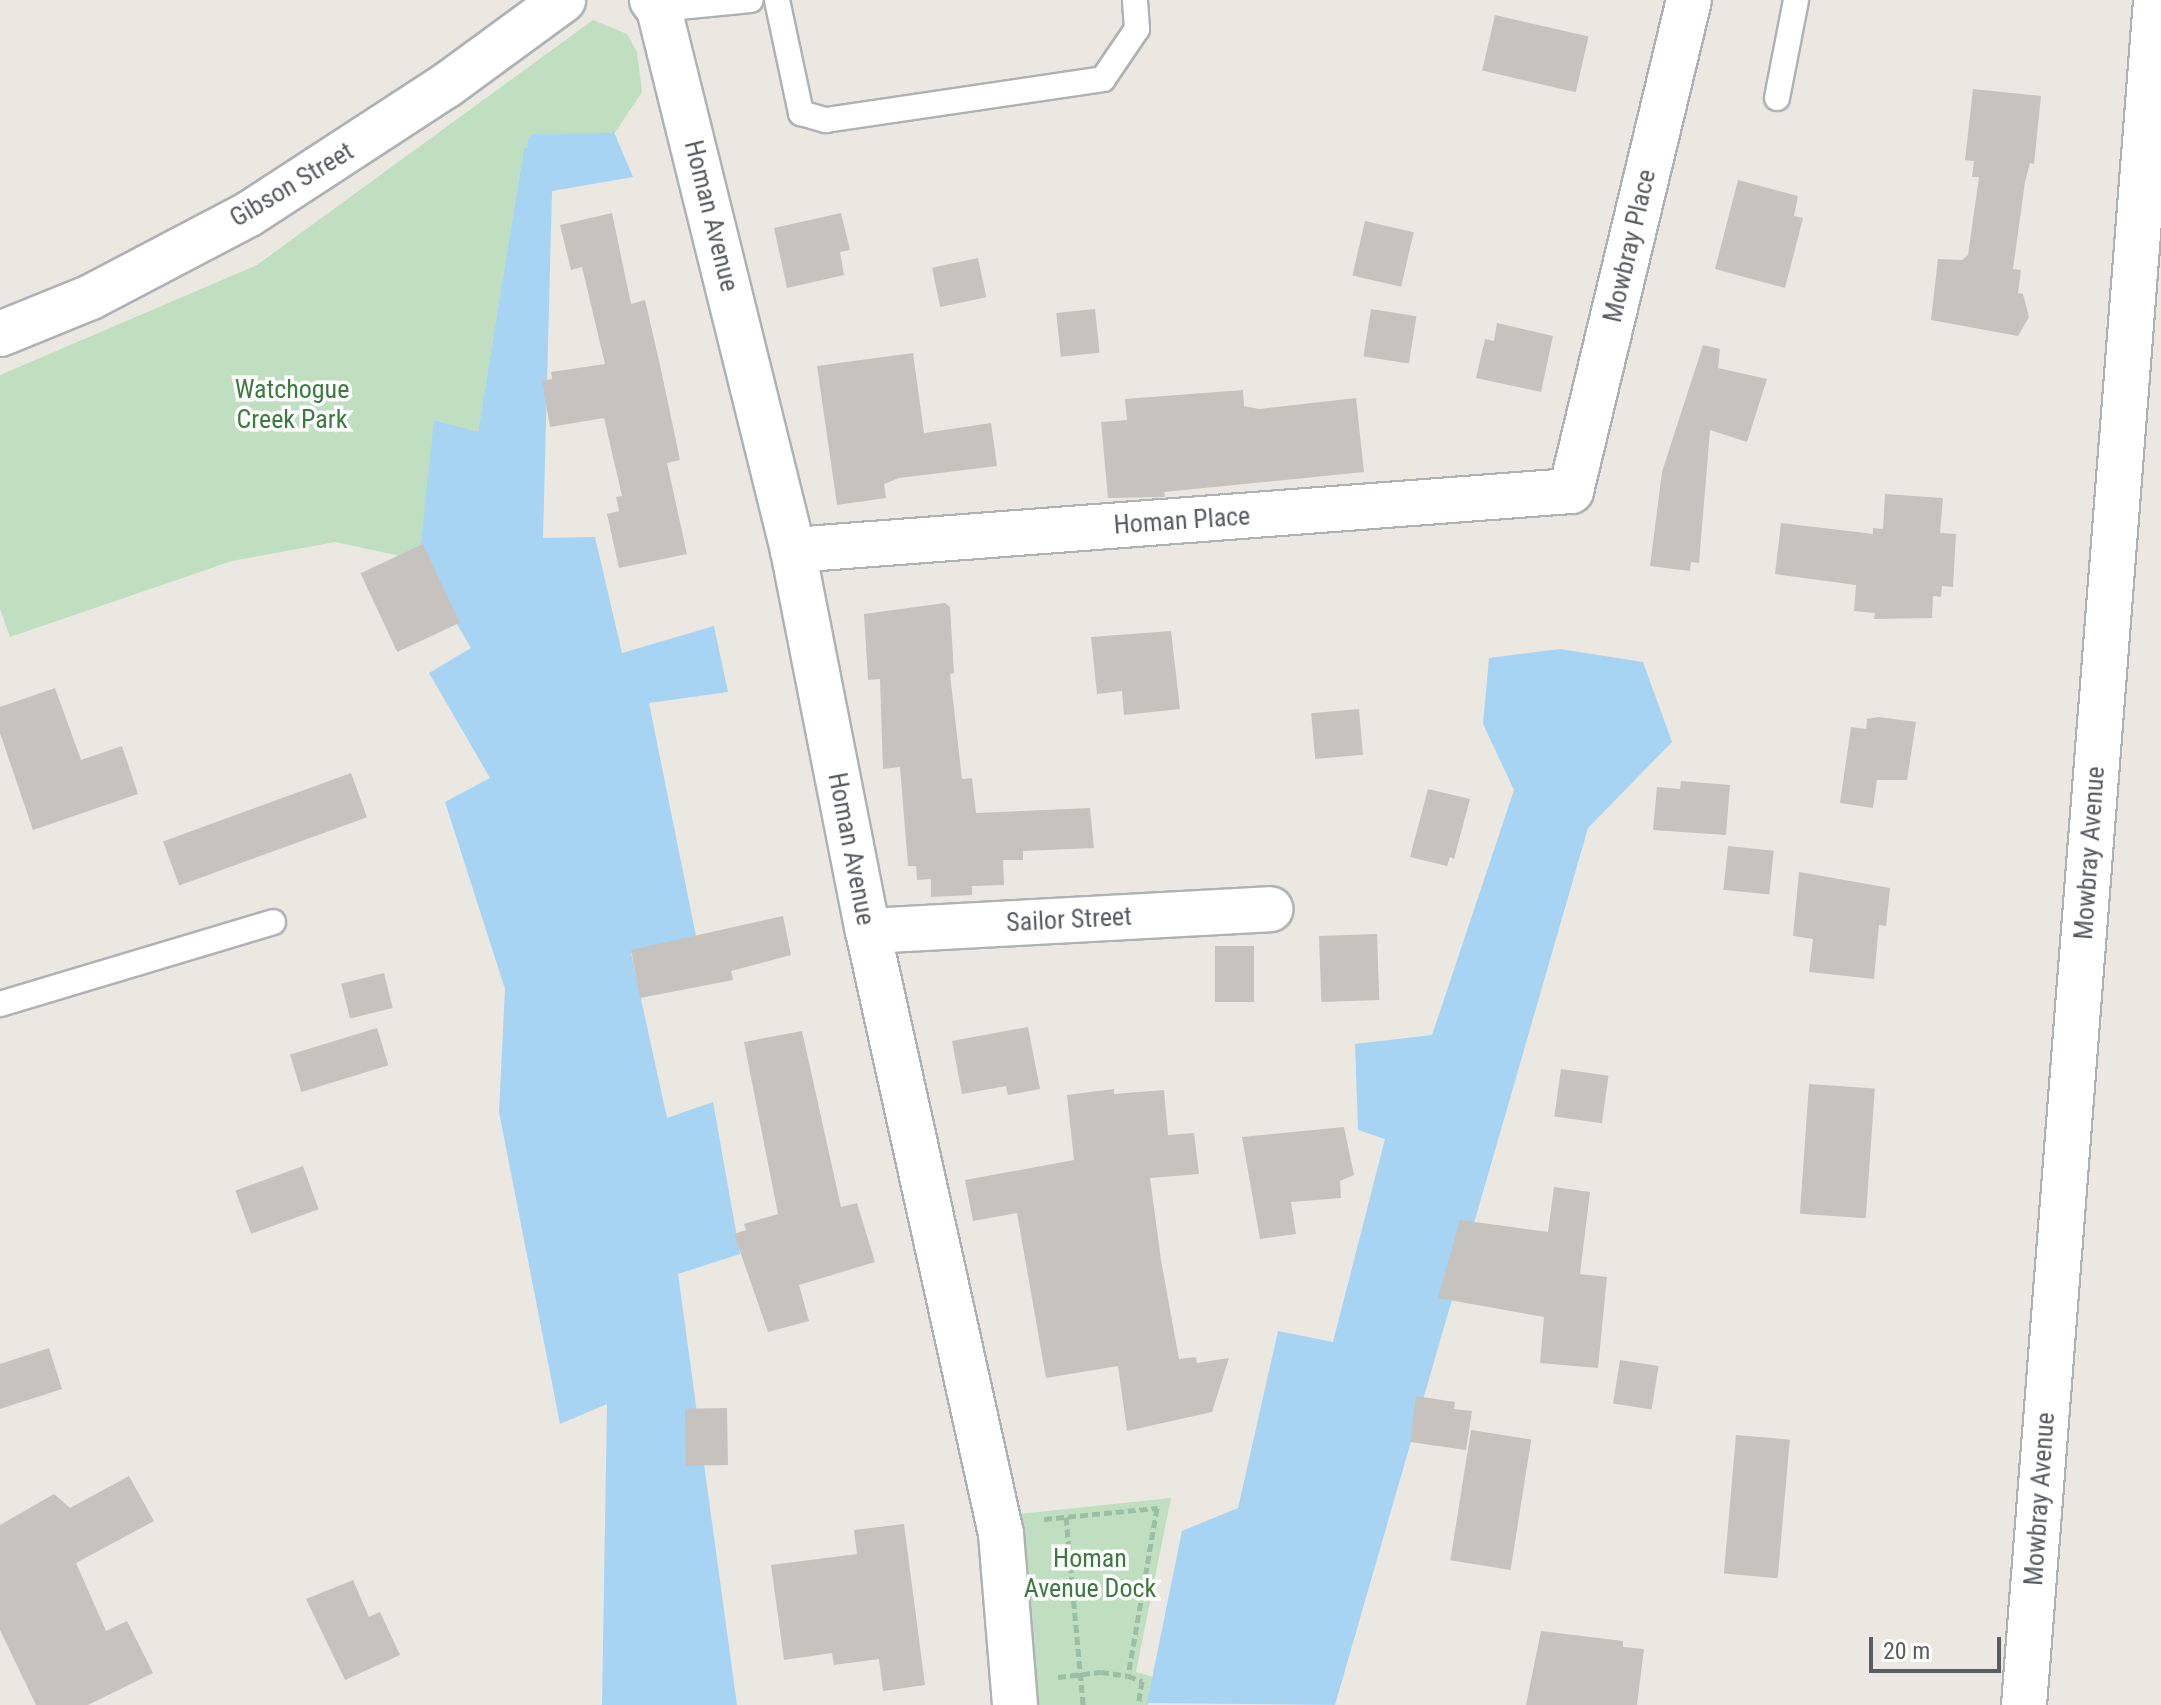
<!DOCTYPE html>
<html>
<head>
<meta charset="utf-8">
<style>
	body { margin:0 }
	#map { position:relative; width:2161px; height:1705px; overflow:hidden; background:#eae8e1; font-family:"Roboto Condensed",sans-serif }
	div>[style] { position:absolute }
	.green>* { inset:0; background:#c0dfc0 }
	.water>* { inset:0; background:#a8d4f3 }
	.stream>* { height:14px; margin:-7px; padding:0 7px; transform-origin:7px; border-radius:7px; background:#a8d4f3 }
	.building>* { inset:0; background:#c6c3be; transform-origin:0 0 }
	.path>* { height:5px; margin-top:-2.5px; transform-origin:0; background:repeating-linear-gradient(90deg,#9abfa4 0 8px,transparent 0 12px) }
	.roads { filter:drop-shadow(2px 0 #aeb1b5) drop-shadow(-2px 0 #aeb1b5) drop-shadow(0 2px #aeb1b5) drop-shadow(0 -2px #aeb1b5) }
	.lane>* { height:24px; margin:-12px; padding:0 12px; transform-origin:12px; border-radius:12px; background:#fff }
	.street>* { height:44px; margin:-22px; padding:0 22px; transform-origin:22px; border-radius:22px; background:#fff }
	span { translate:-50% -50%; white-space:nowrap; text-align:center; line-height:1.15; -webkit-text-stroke:7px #fff; paint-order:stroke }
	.street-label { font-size:26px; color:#595c60 }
	.park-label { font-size:26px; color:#3d7a3f }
	.scale { position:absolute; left:1869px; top:1637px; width:132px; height:36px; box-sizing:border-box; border:4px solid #595c60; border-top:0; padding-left:10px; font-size:24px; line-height:28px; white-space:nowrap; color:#595c60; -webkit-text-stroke:6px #fff; paint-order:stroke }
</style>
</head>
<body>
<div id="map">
	<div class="green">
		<i style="clip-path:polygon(593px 20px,627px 34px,637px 52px,642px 92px,610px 140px,524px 149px,478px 433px,435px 420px,419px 560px,335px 542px,232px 561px,10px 637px,0 609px,0 375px,257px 265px)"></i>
		<i style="clip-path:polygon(1171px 1498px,1136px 1672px,1153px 1677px,1148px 1705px,1038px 1705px,1019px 1514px)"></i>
	</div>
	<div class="water">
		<i style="clip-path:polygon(613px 130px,633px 177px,552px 191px,543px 538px,595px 537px,622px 653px,714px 626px,728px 692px,649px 703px,697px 941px,631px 953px,667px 1118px,713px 1102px,740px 1254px,678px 1274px,737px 1705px,602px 1705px,607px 1404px,560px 1424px,499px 1112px,505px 989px,445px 802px,490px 778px,429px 673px,471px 648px,419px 560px,434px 420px,478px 432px,524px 148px,609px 140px)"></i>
		<i style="clip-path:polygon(1560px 649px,1643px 662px,1672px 742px,1588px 828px,1335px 1705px,1147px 1703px,1182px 1531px,1238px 1508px,1278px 1331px,1333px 1342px,1385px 1139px,1358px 1130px,1355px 1044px,1432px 1035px,1514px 790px,1483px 724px,1489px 658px)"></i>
	</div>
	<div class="stream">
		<i style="left:534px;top:166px;width:25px;rotate:-88deg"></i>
		<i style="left:535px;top:141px;width:75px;rotate:-0.8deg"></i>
	</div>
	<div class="building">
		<i style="left:1495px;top:15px;width:96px;height:57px;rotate:13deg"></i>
		<i style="clip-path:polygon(1973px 89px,2041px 96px,2034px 164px,2030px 163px,2025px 182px,2013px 269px,2021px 270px,2018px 293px,2023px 294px,2029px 317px,2018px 336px,1931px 320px,1938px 259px,1962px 260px,1968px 255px,1979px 177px,1972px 177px,1974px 161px,1965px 160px)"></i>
		<i style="clip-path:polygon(1738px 180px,1798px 196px,1794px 216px,1803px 218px,1785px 288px,1715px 269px)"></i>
		<i style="clip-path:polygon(612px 213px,631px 304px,645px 300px,660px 365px,680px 460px,667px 463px,687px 554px,619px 568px,607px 514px,619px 511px,616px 497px,622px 496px,604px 418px,550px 427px,542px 381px,552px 379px,551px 372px,605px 364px,582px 267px,571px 270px,560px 225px)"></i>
		<i style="clip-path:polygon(841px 213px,850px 250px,840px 252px,844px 275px,787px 288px,774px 228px)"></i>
		<i style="left:1365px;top:221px;width:50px;height:56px;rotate:13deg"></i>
		<i style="left:978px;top:258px;width:40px;height:47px;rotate:78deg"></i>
		<i style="left:1095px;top:309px;width:44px;height:39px;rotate:84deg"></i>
		<i style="left:1371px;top:309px;width:46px;height:48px;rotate:9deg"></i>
		<i style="clip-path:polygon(1497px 323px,1553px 336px,1541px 392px,1476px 378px,1485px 339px,1494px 341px)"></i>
		<i style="clip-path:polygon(1703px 345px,1720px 349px,1718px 368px,1767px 379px,1747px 442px,1710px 430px,1699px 563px,1691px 562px,1690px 571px,1650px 566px,1662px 472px)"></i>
		<i style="clip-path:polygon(913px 353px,924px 433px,991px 423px,997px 466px,899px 478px,884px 484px,886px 498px,837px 505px,817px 366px)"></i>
		<i style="clip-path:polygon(1243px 390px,1244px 406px,1259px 409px,1356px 398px,1364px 472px,1164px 492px,1165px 497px,1108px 498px,1101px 422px,1127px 420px,1125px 399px)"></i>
		<i style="clip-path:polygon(1885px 494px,1943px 498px,1940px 533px,1956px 534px,1953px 587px,1942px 586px,1941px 597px,1933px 596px,1932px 618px,1874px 619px,1875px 613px,1854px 611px,1856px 585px,1775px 574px,1781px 523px,1873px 534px,1873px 528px,1883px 529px)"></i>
		<i style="left:423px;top:544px;width:87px;height:69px;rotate:65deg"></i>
		<i style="clip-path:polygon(945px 603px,950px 607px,954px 673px,950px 674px,962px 779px,972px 778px,976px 813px,1090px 808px,1094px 848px,1023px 851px,1023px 860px,1003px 860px,1004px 885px,972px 886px,972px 895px,931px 897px,931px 879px,917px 880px,916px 866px,908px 866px,900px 767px,883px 769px,880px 679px,868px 680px,864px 614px)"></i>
		<i style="clip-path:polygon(1171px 631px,1180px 709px,1124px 715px,1122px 691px,1097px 694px,1091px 637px)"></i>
		<i style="clip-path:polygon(55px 688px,81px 760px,122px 746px,138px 794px,33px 830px,0 733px,0 707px)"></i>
		<i style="left:1359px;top:709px;width:46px;height:48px;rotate:85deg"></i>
		<i style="clip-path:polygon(1879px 717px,1916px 722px,1907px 780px,1877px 780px,1873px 808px,1840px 803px,1851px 727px,1866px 729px,1867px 719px)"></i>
		<i style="left:351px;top:773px;width:47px;height:200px;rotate:70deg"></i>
		<i style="clip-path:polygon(1681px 781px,1730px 785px,1726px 835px,1653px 830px,1657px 787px,1680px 789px)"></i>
		<i style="clip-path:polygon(1428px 789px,1470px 799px,1454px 859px,1450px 857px,1447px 866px,1410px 857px)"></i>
		<i style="left:1728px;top:846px;width:46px;height:44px;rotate:6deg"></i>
		<i style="clip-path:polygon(1799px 872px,1890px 888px,1886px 926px,1879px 925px,1874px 979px,1809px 972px,1813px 939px,1793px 936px)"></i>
		<i style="clip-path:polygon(783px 916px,791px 955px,731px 971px,733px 980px,640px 998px,631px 950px)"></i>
		<i style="left:1377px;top:934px;width:66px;height:58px;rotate:88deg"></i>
		<i style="left:1215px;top:946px;width:39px;height:56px"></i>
		<i style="left:384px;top:973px;width:36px;height:44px;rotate:76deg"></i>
		<i style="clip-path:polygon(1028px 1027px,1040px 1089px,1008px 1095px,1006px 1086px,962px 1094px,952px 1041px)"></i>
		<i style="left:377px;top:1028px;width:39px;height:91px;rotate:73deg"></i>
		<i style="clip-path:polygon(802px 1031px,841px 1207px,857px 1203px,875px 1262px,799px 1285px,809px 1321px,768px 1332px,734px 1234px,746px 1230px,744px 1224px,778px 1214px,744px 1042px)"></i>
		<i style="left:1561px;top:1069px;width:48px;height:48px;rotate:8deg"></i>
		<i style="left:1809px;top:1084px;width:66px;height:130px;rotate:4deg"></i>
		<i style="clip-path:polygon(1114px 1089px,1114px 1094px,1164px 1090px,1168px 1135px,1194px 1133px,1199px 1174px,1150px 1178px,1161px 1260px,1179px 1359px,1196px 1357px,1197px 1363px,1229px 1358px,1212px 1412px,1127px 1431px,1118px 1366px,1046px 1378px,1017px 1213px,973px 1221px,965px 1180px,1074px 1160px,1067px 1095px)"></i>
		<i style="clip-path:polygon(1344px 1127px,1354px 1175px,1340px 1181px,1341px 1198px,1291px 1202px,1296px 1234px,1260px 1239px,1242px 1137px)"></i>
		<i style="left:303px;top:1166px;width:46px;height:72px;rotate:70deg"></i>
		<i style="clip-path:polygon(1554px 1187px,1590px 1192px,1580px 1274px,1607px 1277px,1598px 1368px,1540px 1363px,1544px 1317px,1438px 1298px,1460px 1220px,1548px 1232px)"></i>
		<i style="clip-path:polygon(49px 1348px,62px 1389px,0 1409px,0 1364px)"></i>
		<i style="left:1620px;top:1360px;width:39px;height:44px;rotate:9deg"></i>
		<i style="clip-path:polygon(1416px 1396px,1455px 1402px,1454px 1409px,1472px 1411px,1466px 1450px,1410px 1442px)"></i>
		<i style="left:727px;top:1408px;width:57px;height:42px;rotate:89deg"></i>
		<i style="left:1471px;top:1430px;width:61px;height:132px;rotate:9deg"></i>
		<i style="left:1736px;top:1435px;width:54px;height:139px;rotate:5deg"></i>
		<i style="clip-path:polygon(129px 1476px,154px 1521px,76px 1563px,106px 1631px,127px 1621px,153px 1673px,88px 1705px,36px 1705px,0 1630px,0 1525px,54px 1494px,70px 1508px)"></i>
		<i style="clip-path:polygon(904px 1524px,925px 1685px,883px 1691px,879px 1659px,834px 1665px,832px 1653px,784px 1660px,771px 1565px,857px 1554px,854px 1530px)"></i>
		<i style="clip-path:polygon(353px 1580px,369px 1617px,380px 1612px,400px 1655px,345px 1680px,306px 1599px)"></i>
		<i style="clip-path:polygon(1541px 1631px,1623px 1641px,1623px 1647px,1644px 1649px,1637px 1705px,1526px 1705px)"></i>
	</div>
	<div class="path">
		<i style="left:1066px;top:1517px;width:189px;rotate:84.8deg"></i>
		<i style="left:1044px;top:1519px;width:114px;rotate:-5.6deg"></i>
		<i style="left:1157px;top:1508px;width:170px;rotate:99.8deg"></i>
		<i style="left:1128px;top:1676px;width:15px;rotate:20deg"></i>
		<i style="left:1142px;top:1681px;width:24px;rotate:99deg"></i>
		<i style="left:1058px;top:1677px;width:43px;rotate:-6.6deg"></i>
		<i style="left:1101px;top:1672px;width:27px;rotate:8deg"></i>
	</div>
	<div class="roads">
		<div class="lane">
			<i style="left:777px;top:0;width:116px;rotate:78deg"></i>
			<i style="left:801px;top:113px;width:26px;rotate:16deg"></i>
			<i style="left:826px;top:120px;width:280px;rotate:-8.4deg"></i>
			<i style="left:1103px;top:79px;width:60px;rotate:-55.8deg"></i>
			<i style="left:1137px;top:29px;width:29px;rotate:-94deg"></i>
			<i style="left:659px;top:9px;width:92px;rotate:-5.6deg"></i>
			<i style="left:1777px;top:98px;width:100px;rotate:-79deg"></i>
			<i style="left:0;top:1004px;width:285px;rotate:-16.7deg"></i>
		</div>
		<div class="street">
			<i style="left:652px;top:0;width:11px;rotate:52deg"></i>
			<i style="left:659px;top:9px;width:557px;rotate:76.09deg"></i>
			<i style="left:793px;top:550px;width:388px;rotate:78.9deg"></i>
			<i style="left:868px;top:931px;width:617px;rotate:77.56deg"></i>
			<i style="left:1001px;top:1534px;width:172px;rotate:85.3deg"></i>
			<i style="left:0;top:334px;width:98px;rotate:-22.1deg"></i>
			<i style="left:91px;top:297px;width:178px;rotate:-27.7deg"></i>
			<i style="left:249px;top:214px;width:236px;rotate:-33.1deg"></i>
			<i style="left:447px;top:85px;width:144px;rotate:-36.2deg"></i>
			<i style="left:793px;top:550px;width:780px;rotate:-4.34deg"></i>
			<i style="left:1571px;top:491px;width:505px;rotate:-76.49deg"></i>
			<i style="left:868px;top:931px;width:403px;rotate:-3.1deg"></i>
			<i style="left:2024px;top:1705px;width:1710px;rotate:-85.57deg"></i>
		</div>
	</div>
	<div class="street-label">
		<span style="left:292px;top:185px;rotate:-31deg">Gibson Street</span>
		<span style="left:711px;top:216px;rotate:76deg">Homan Avenue</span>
		<span style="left:1630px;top:246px;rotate:-77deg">Mowbray Place</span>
		<span style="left:1182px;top:521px;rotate:-4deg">Homan Place</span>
		<span style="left:851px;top:849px;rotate:79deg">Homan Avenue</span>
		<span style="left:2090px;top:853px;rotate:-86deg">Mowbray Avenue</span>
		<span style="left:1069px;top:920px;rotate:-3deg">Sailor Street</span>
		<span style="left:2040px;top:1499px;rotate:-86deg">Mowbray Avenue</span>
	</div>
	<div class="park-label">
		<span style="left:292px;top:405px">Watchogue<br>Creek Park</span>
		<span style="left:1090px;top:1574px">Homan<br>Avenue Dock</span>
	</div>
	<div class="scale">20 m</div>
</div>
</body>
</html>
